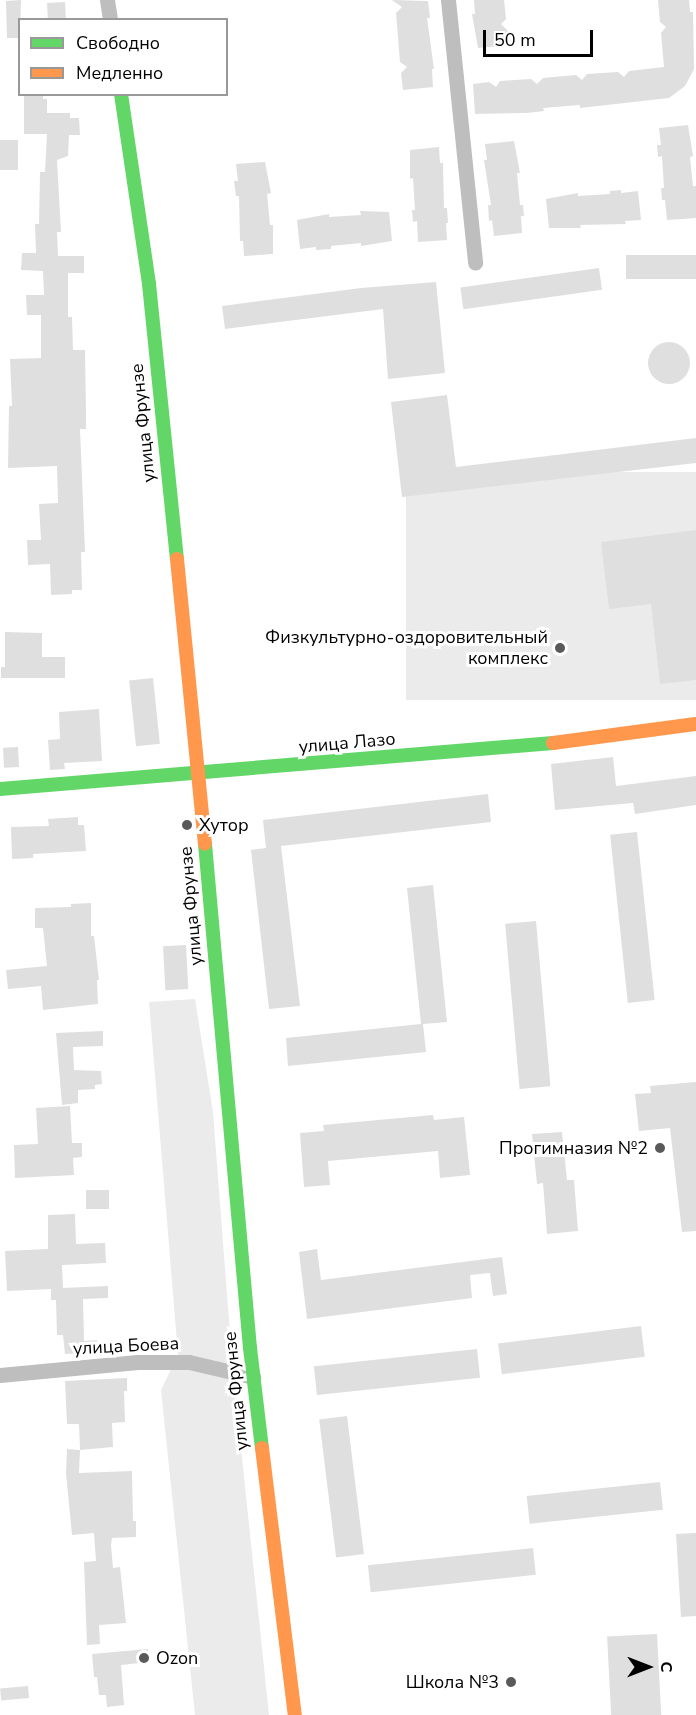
<!DOCTYPE html>
<html>
<head>
<meta charset="utf-8">
<style>
	body { margin:0 }
	#map { position:relative; width:696px; height:1715px; overflow:hidden; background:#fff; font-family:"Nunito Sans",sans-serif }
	div>[style] { position:absolute }
	.green>* { inset:0; background:#ebebeb; transform-origin:0 0 }
	.building>* { inset:0; background:#dfdfdf; transform-origin:0 0 }
	.round { border-radius:50% }
	.street>* { height:15px; margin:-7.5px; padding:0 7.5px; transform-origin:7.5px; border-radius:7.5px; background:#bebebe }
	.fast>* { height:14px; margin:-7px; padding:0 7px; transform-origin:7px; border-radius:7px; background:#63d668 }
	.slow>* { height:14px; margin:-7px; padding:0 7px; transform-origin:7px; border-radius:7px; background:#ff974d }
	.dots>* { width:16px; height:16px; translate:-50% -50%; box-sizing:border-box; border:3px solid #fff; border-radius:50% }
	span { translate:-50% -50%; white-space:nowrap; text-align:center; line-height:1.15; -webkit-text-stroke:6px #fff; paint-order:stroke }
	.street-label { font-size:18px; color:#000 }
	.poi-label { font-size:18px; color:#000 }
	.right { translate:-100% -50%; text-align:right }
	.left { translate:0 -50%; text-align:left }
	.legend { position:absolute; left:18px; top:18px; width:210px; height:78px; box-sizing:border-box; background:#fff; border:2px solid #999; margin:0; padding:8px 10px; list-style:none; font-size:18px; color:#000 }
	.legend li { display:flex; align-items:center; gap:12px; height:30px }
	.legend b { width:30px; border:2px solid #999 }
	.north { position:absolute; left:618px; top:1637px; width:60px; height:60px; -webkit-text-stroke:4px #fff; paint-order:stroke; rotate:90deg; font-size:16px; font-weight:700; line-height:24px; text-align:center; color:#000 }
	.north::after { content:''; display:block; margin:auto; width:21px; height:27px; background:#000; clip-path:polygon(50% 0,100% 100%,50% 72%,0 100%) }
	.scale { position:absolute; left:483px; top:30px; width:110px; height:27px; box-sizing:border-box; border:3px solid #000; border-top:0; padding-left:8px; font-size:18px; line-height:21px; white-space:nowrap; color:#000; -webkit-text-stroke:4px #fff; paint-order:stroke }
</style>
</head>
<body>
<div id="map">
	<div class="green">
		<i style="left:696px;top:472px;width:228px;height:290px;rotate:90deg"></i>
		<i style="clip-path:polygon(195px 999px,213px 1112px,233px 1372px,269px 1715px,195px 1715px,161px 1390px,178px 1355px,149px 1002px)"></i>
	</div>
	<div class="building">
		<i style="clip-path:polygon(21px 0,20px 38px,7px 38px,6px 1px)"></i>
		<i style="clip-path:polygon(392px 0,428px 1px,430px 18px,427px 18px,434px 69px,432px 69px,433px 87px,403px 90px,401px 73px,407px 67px,400px 62px,396px 13px,402px 7px)"></i>
		<i style="clip-path:polygon(474px 0,504px 0,506px 19px,501px 24px,507px 30px,509px 45px,478px 48px,472px 14px,475px 14px)"></i>
		<i style="clip-path:polygon(658px 0,689px 0,690px 12px,693px 12px,694px 69px,685px 86px,669px 98px,580px 108px,580px 105px,543px 108px,544px 111px,527px 113px,475px 114px,473px 84px,489px 82px,496px 87px,500px 81px,531px 79px,537px 84px,543px 78px,576px 75px,582px 80px,587px 74px,618px 72px,624px 77px,629px 71px,664px 67px,661px 33px,666px 27px,660px 22px)"></i>
		<i style="left:65px;top:2px;width:18px;height:18px;rotate:87deg"></i>
		<i style="clip-path:polygon(24px 96px,43px 96px,43px 99px,47px 99px,47px 113px,70px 113px,70px 118px,79px 118px,80px 135px,69px 135px,68px 156px,57px 160px,61px 232px,57px 232px,58px 256px,84px 256px,84px 273px,68px 273px,68px 317px,72px 317px,73px 350px,85px 350px,86px 414px,86px 429px,80px 429px,85px 552px,81px 552px,82px 590px,72px 590px,72px 594px,51px 595px,50px 564px,28px 565px,27px 540px,41px 540px,39px 504px,58px 503px,57px 466px,8px 468px,9px 406px,12px 406px,10px 359px,41px 358px,41px 315px,27px 315px,26px 295px,44px 295px,43px 271px,21px 270px,22px 253px,36px 253px,35px 224px,39px 224px,40px 172px,45px 172px,47px 134px,24px 134px)"></i>
		<i style="clip-path:polygon(688px 125px,693px 156px,690px 157px,693px 186px,696px 186px,696px 218px,667px 220px,665px 200px,662px 200px,661px 188px,664px 188px,662px 156px,658px 157px,657px 145px,661px 145px,659px 128px)"></i>
		<i style="left:0;top:140px;width:18px;height:30px"></i>
		<i style="clip-path:polygon(514px 141px,520px 173px,517px 173px,520px 205px,523px 205px,524px 216px,521px 216px,522px 233px,494px 236px,492px 220px,489px 221px,488px 205px,491px 205px,484px 160px,487px 160px,485px 144px)"></i>
		<i style="clip-path:polygon(439px 147px,440px 163px,443px 163px,444px 208px,447px 208px,448px 223px,446px 223px,447px 240px,418px 242px,417px 221px,413px 222px,412px 210px,415px 210px,413px 178px,410px 179px,410px 150px)"></i>
		<i style="clip-path:polygon(265px 162px,271px 193px,267px 194px,270px 225px,273px 225px,273px 254px,244px 256px,243px 241px,240px 241px,239px 196px,236px 196px,234px 181px,238px 181px,236px 164px)"></i>
		<i style="clip-path:polygon(621px 190px,621px 193px,638px 191px,641px 220px,625px 221px,626px 224px,580px 225px,581px 228px,549px 228px,546px 199px,578px 193px,578px 196px,610px 194px,610px 191px)"></i>
		<i style="clip-path:polygon(360px 211px,389px 212px,392px 241px,361px 246px,361px 243px,331px 246px,331px 249px,316px 250px,316px 247px,300px 249px,297px 220px,329px 214px,329px 217px,361px 215px)"></i>
		<i style="left:696px;top:255px;width:24px;height:70px;rotate:90deg"></i>
		<i style="left:599px;top:268px;width:22px;height:140px;rotate:82deg"></i>
		<i style="clip-path:polygon(436px 282px,445px 373px,388px 379px,383px 309px,225px 329px,222px 306px,361px 288px)"></i>
		<i class="round" style="left:648px;top:342px;width:42px;height:42px"></i>
		<i style="clip-path:polygon(447px 395px,456px 467px,696px 438px,696px 463px,402px 497px,391px 402px)"></i>
		<i style="clip-path:polygon(696px 530px,696px 680px,660px 684px,651px 604px,609px 609px,601px 542px)"></i>
		<i style="clip-path:polygon(5px 632px,42px 633px,42px 657px,65px 657px,65px 678px,1px 678px,1px 667px,5px 667px)"></i>
		<i style="left:153px;top:678px;width:66px;height:24px;rotate:84deg"></i>
		<i style="clip-path:polygon(99px 709px,102px 761px,64px 763px,65px 769px,50px 770px,48px 740px,60px 739px,59px 712px)"></i>
		<i style="left:18px;top:747px;width:20px;height:15px;rotate:87deg"></i>
		<i style="clip-path:polygon(613px 757px,616px 786px,696px 776px,696px 805px,635px 814px,633px 803px,555px 810px,551px 764px)"></i>
		<i style="clip-path:polygon(488px 794px,491px 822px,281px 846px,300px 1006px,269px 1009px,251px 850px,266px 848px,263px 820px)"></i>
		<i style="clip-path:polygon(78px 817px,78px 825px,84px 825px,86px 851px,33px 854px,33px 858px,12px 859px,11px 827px,49px 826px,48px 819px)"></i>
		<i style="left:637px;top:832px;width:169px;height:27px;rotate:84deg"></i>
		<i style="clip-path:polygon(433px 885px,447px 1022px,423px 1024px,426px 1052px,288px 1066px,286px 1038px,421px 1024px,407px 888px)"></i>
		<i style="clip-path:polygon(91px 903px,91px 936px,94px 936px,99px 980px,97px 980px,98px 1004px,43px 1010px,41px 986px,8px 989px,6px 970px,47px 966px,43px 928px,35px 928px,35px 908px,71px 907px,71px 904px)"></i>
		<i style="left:536px;top:921px;width:166px;height:31px;rotate:85deg"></i>
		<i style="left:186px;top:945px;width:44px;height:23px;rotate:87deg"></i>
		<i style="clip-path:polygon(103px 1031px,103px 1046px,73px 1047px,74px 1070px,101px 1071px,102px 1084px,95px 1085px,95px 1089px,78px 1090px,78px 1103px,62px 1105px,56px 1033px)"></i>
		<i style="clip-path:polygon(696px 1082px,696px 1231px,682px 1232px,670px 1128px,639px 1131px,635px 1094px,651px 1093px,650px 1086px)"></i>
		<i style="clip-path:polygon(70px 1106px,72px 1143px,82px 1143px,82px 1157px,73px 1158px,74px 1175px,15px 1178px,14px 1145px,38px 1144px,36px 1108px)"></i>
		<i style="clip-path:polygon(433px 1115px,434px 1120px,464px 1117px,470px 1175px,440px 1178px,438px 1151px,328px 1161px,330px 1185px,304px 1187px,300px 1133px,324px 1131px,323px 1125px)"></i>
		<i style="clip-path:polygon(562px 1132px,567px 1180px,574px 1180px,578px 1231px,547px 1234px,543px 1183px,537px 1184px,532px 1134px)"></i>
		<i style="left:86px;top:1190px;width:23px;height:19px"></i>
		<i style="clip-path:polygon(75px 1214px,76px 1244px,105px 1243px,106px 1263px,62px 1265px,63px 1288px,108px 1286px,108px 1298px,83px 1299px,84px 1341px,97px 1340px,98px 1352px,65px 1354px,63px 1335px,57px 1335px,56px 1300px,51px 1300px,51px 1289px,7px 1291px,5px 1251px,48px 1249px,48px 1215px)"></i>
		<i style="clip-path:polygon(317px 1249px,321px 1280px,502px 1257px,507px 1294px,493px 1296px,490px 1273px,470px 1275px,472px 1298px,307px 1319px,299px 1252px)"></i>
		<i style="left:641px;top:1326px;width:31px;height:144px;rotate:83deg"></i>
		<i style="left:477px;top:1349px;width:29px;height:164px;rotate:84deg"></i>
		<i style="clip-path:polygon(127px 1378px,127px 1391px,124px 1391px,125px 1422px,112px 1423px,113px 1447px,80px 1450px,79px 1424px,67px 1424px,65px 1381px)"></i>
		<i style="left:347px;top:1416px;width:139px;height:28px;rotate:83deg"></i>
		<i style="clip-path:polygon(67px 1449px,80px 1450px,79px 1473px,132px 1471px,133px 1521px,136px 1521px,136px 1537px,112px 1538px,111px 1545px,113px 1568px,120px 1567px,126px 1623px,99px 1625px,100px 1644px,87px 1645px,84px 1562px,96px 1561px,94px 1533px,72px 1535px,66px 1473px)"></i>
		<i style="left:660px;top:1482px;width:28px;height:134px;rotate:84deg"></i>
		<i style="clip-path:polygon(696px 1533px,696px 1616px,681px 1617px,676px 1534px)"></i>
		<i style="left:533px;top:1548px;width:27px;height:166px;rotate:84deg"></i>
		<i style="left:657px;top:1634px;width:81px;height:50px;rotate:87deg"></i>
		<i style="clip-path:polygon(148px 1649px,149px 1662px,121px 1665px,124px 1705px,107px 1707px,106px 1695px,99px 1695px,97px 1677px,94px 1677px,92px 1654px)"></i>
		<i style="left:28px;top:1686px;width:12px;height:28px;rotate:85deg"></i>
	</div>
	<div class="street">
		<i style="left:107px;top:0;width:20px;rotate:81deg"></i>
		<i style="left:448px;top:0;width:264px;rotate:84.1deg"></i>
		<i style="left:0;top:1375px;width:138px;rotate:-5.4deg"></i>
		<i style="left:137px;top:1362px;width:52px"></i>
		<i style="left:189px;top:1362px;width:66px;rotate:13.2deg"></i>
	</div>
	<div class="fast">
		<i style="left:121px;top:94px;width:192px;rotate:81.6deg"></i>
		<i style="left:149px;top:284px;width:276px;rotate:84.2deg"></i>
		<i style="left:0;top:789px;width:555px;rotate:-4.76deg"></i>
		<i style="left:205px;top:844px;width:506px;rotate:84.9deg"></i>
		<i style="left:250px;top:1348px;width:101px;rotate:83.2deg"></i>
	</div>
	<div class="slow">
		<i style="left:177px;top:559px;width:286px;rotate:84.4deg"></i>
		<i style="left:553px;top:743px;width:144px;rotate:-7.6deg"></i>
		<i style="left:262px;top:1448px;width:269px;rotate:83deg"></i>
	</div>
	<div class="dots">
		<i style="left:560px;top:648px;background:#595959"></i>
		<i style="left:187px;top:825px;background:#595959"></i>
		<i style="left:660px;top:1148px;background:#595959"></i>
		<i style="left:144px;top:1658px;background:#595959"></i>
		<i style="left:511px;top:1682px;background:#595959"></i>
	</div>
	<div class="street-label">
		<span style="left:143px;top:423px;rotate:-96deg">улица Фрунзе</span>
		<span style="left:347px;top:743px;rotate:-5deg">улица Лазо</span>
		<span style="left:191px;top:906px;rotate:-95deg">улица Фрунзе</span>
		<span style="left:126px;top:1346px;rotate:-3deg">улица Боева</span>
		<span style="left:236px;top:1391px;rotate:-96deg">улица Фрунзе</span>
	</div>
	<div class="poi-label">
		<span class="right" style="left:548px;top:648px">Физкультурно-оздоровительный<br>комплекс</span>
		<span class="left" style="left:199px;top:825px">Хутор</span>
		<span class="right" style="left:648px;top:1148px">Прогимназия №2</span>
		<span class="left" style="left:156px;top:1658px">Ozon</span>
		<span class="right" style="left:499px;top:1682px">Школа №3</span>
	</div>
	<ul class="legend">
	<li><b style="height:8px;background:#63d668"></b>Свободно</li>
	<li><b style="height:8px;background:#ff974d"></b>Медленно</li>
	</ul>
	<div class="north">С</div>
	<div class="scale">50 m</div>
</div>
</body>
</html>
